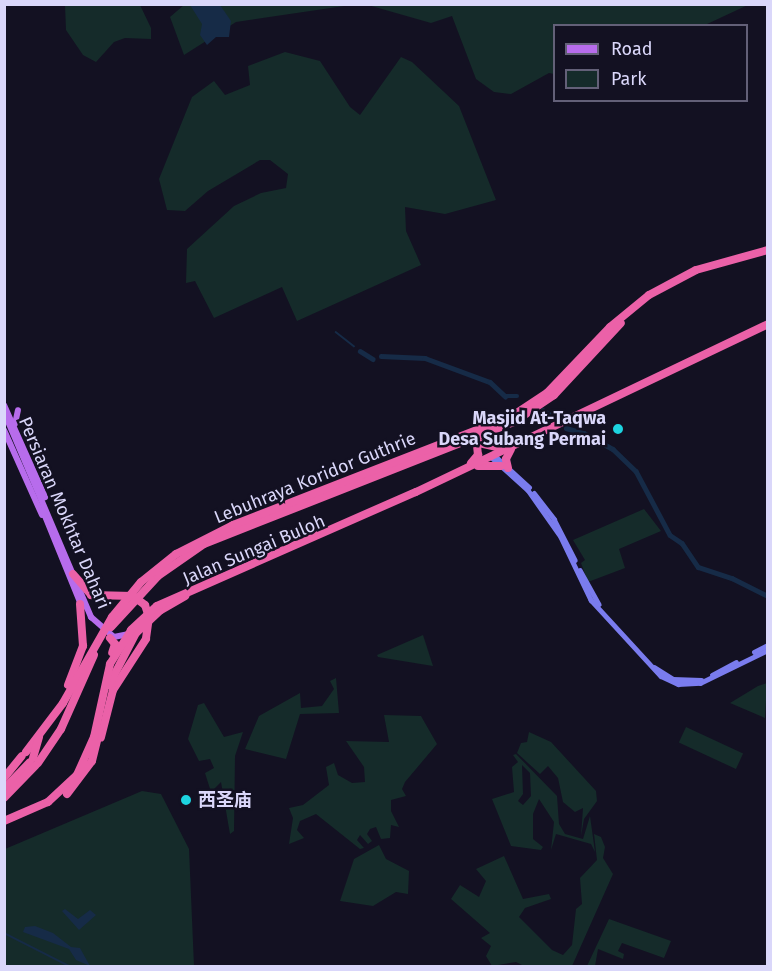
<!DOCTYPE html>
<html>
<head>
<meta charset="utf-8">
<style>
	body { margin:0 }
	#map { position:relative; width:772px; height:971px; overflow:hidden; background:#131122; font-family:"Fira Sans","Noto Sans SC",sans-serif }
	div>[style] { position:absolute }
	.green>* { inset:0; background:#152b2a; transform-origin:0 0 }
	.water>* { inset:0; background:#162b47 }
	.stream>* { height:1.5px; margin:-0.75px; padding:0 0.75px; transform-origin:0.75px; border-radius:0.75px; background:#162b47 }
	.river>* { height:4.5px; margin:-2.25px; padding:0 2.25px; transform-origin:2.25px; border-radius:2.25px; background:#162b47 }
	.secondary>* { height:4.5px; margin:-2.25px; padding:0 2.25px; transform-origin:2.25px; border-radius:2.25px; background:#7a7cee }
	.primary>* { height:6px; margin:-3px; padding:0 3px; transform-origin:3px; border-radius:3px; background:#b76cec }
	.highway>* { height:8px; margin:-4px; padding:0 4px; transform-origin:4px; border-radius:4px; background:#eb61a8 }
	.dots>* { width:16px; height:16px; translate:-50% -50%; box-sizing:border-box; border:3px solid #131122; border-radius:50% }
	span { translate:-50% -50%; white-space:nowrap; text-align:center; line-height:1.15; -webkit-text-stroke:5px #131122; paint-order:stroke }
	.poi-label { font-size:18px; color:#dad7fa; font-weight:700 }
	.right { translate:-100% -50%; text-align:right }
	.left { translate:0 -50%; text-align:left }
	.street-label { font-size:18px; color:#dad7fa }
	.frame { position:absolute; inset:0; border:6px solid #dad7fa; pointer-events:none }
	.legend { position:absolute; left:553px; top:24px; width:195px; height:78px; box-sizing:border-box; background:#131122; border:2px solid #636078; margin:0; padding:8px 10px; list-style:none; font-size:18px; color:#dad7fa }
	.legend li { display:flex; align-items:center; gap:12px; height:30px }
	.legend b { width:30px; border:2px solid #636078 }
</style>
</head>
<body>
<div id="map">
	<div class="green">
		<i style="clip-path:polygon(750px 4px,705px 25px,554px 26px,554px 74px,549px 73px,511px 94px,494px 92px,476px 79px,452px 16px,431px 23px,368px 5px)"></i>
		<i style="clip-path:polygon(65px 5px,140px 5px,151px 28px,151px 39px,125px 38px,114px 42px,96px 62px,83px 55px,66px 30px)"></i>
		<i style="clip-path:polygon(184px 5px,351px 5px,236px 22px,184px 55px,170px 17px)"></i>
		<i style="clip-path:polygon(285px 52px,320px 61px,350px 107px,360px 115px,401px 57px,412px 62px,459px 106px,496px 200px,445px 214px,405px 207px,406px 231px,421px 265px,297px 321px,282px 287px,214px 318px,195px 281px,186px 283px,187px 249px,234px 206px,261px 193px,286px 188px,288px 174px,270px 160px,260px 160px,208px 191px,185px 211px,167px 210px,159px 179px,192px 97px,214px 81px,225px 95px,250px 85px,248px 66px)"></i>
		<i style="clip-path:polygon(644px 509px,661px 531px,619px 549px,625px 568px,588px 582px,581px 563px,585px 560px,573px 540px)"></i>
		<i style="clip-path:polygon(423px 635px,433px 666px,378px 657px,377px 655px)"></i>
		<i style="clip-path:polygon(336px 678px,339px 713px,300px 714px,286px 759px,245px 749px,259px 716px,300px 693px,301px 708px,322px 706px,334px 689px,330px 681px)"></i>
		<i style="clip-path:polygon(767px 683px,765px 718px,730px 703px,758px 686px)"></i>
		<i style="clip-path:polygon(204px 703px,224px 737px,243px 732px,235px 756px,234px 831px,230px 834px,221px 782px,211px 792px,205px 773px,214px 768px,210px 759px,199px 761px,188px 739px,198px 705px)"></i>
		<i style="clip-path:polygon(384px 715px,421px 716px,437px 744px,405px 782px,402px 789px,406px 796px,391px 800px,391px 811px,399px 827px,391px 825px,390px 838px,381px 839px,376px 827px,370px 829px,367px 834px,372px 841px,368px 844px,360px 835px,357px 840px,364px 848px,360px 849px,316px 814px,300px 821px,297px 830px,304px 838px,289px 844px,293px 818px,289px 808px,303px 805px,329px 785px,326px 767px,334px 763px,338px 775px,352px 783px,365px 782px,364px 767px,346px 741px,389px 742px)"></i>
		<i style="left:686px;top:727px;width:63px;height:17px;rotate:25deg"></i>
		<i style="clip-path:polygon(529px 732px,551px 742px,596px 791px,597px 801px,584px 819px,581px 836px,583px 808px,575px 812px,563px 802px,558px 778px,548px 766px,540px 774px,517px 753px,521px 743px,527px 742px)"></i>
		<i style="clip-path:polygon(evenodd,516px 754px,557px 796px,559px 824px,565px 834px,583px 839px,590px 816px,595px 852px,591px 844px,556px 834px,551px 850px,554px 822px,539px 799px,533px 814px,533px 839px,543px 847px,541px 850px,511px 846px,492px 799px,514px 792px,512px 767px,518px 762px,513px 755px,516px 754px,522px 765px,530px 773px,531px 796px,523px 805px,518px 801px,523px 794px,522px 765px)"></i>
		<i style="clip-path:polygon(142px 791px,161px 794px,189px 849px,194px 966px,5px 966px,5px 849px)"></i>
		<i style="clip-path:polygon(594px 834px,601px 837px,605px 847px,603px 858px,613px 874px,572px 966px,524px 966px,516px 962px,492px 966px,486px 956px,491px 946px,481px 938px,490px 933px,451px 899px,460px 885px,479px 897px,486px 881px,476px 869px,504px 856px,523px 899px,549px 894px,551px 899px,525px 908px,519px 917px,552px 950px,563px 955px,572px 945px,576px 909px,582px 904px,580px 878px,597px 860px)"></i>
		<i style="clip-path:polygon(379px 845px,386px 859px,409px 871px,408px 894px,396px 892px,373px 906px,340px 901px,354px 859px)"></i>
		<i style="clip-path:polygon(609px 919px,671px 941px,664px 958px,622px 943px,618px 951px,624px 954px,623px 959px,598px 949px,595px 966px,587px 966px)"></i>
	</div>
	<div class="water">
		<i style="clip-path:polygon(190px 5px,220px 5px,231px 21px,229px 37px,216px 37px,207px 45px,200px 35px,202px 24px)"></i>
		<i style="clip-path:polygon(65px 909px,78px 919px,90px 910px,96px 915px,79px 930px,62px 911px)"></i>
		<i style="clip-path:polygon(35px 926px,53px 933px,71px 947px,80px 948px,90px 966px,76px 960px,69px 949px,23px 932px,25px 927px)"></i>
	</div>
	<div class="stream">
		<i style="left:336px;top:332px;width:23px;rotate:38deg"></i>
		<i style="left:4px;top:933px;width:73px;rotate:26.9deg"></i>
	</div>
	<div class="river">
		<i style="left:360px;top:351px;width:15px;rotate:32deg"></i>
		<i style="left:381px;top:356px;width:44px;rotate:2.6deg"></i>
		<i style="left:425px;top:358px;width:69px;rotate:20.3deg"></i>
		<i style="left:490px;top:382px;width:21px;rotate:43deg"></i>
		<i style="left:505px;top:396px;width:12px"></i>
		<i style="left:543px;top:410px;width:11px;rotate:34deg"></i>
		<i style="left:566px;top:428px;width:19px;rotate:16deg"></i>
		<i style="left:584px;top:433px;width:33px;rotate:29deg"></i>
		<i style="left:613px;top:449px;width:32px;rotate:44deg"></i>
		<i style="left:636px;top:471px;width:72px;rotate:62deg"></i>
		<i style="left:670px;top:535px;width:14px;rotate:34deg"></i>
		<i style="left:682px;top:543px;width:29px;rotate:56deg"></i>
		<i style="left:698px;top:567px;width:36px;rotate:18deg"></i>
		<i style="left:732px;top:578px;width:40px;rotate:26.6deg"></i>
	</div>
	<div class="secondary">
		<i style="left:493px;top:454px;width:49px;rotate:42.5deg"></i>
		<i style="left:490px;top:456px;width:51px;rotate:41.8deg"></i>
		<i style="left:528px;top:490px;width:57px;rotate:54.9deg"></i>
		<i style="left:561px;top:537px;width:70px;rotate:64.5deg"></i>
		<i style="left:591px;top:600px;width:103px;rotate:47.4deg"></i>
		<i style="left:661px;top:676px;width:19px;rotate:25deg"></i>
		<i style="left:678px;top:684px;width:22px;rotate:-3deg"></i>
		<i style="left:700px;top:683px;width:76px;rotate:-25.9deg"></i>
		<i style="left:534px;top:493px;width:33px;rotate:52deg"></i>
		<i style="left:554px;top:519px;width:46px;rotate:62.9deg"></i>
		<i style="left:580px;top:570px;width:39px;rotate:61deg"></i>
		<i style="left:754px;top:652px;width:16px;rotate:-27deg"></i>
		<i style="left:654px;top:667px;width:22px;rotate:32deg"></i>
		<i style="left:673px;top:679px;width:28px;rotate:2deg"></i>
		<i style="left:712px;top:675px;width:27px;rotate:-28deg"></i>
	</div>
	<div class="primary">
		<i style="left:4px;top:405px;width:101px;rotate:66deg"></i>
		<i style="left:4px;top:412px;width:223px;rotate:67deg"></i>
		<i style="left:91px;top:617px;width:30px;rotate:41deg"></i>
		<i style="left:114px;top:637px;width:14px;rotate:-12deg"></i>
		<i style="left:15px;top:424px;width:14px;rotate:-78deg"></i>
		<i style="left:4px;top:430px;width:93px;rotate:65.9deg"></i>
		<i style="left:43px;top:511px;width:104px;rotate:67.9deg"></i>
	</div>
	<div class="highway">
		<i style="left:479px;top:443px;width:23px;rotate:13deg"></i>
		<i style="left:471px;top:463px;width:11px;rotate:-49deg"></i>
		<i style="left:478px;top:455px;width:10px;rotate:-96deg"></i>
		<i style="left:478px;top:466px;width:23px"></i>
		<i style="left:508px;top:468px;width:9px;rotate:-103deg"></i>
		<i style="left:506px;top:459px;width:11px;rotate:-63deg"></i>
		<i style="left:73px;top:574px;width:28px;rotate:49deg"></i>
		<i style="left:91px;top:595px;width:42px;rotate:1.4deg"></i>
		<i style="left:133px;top:596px;width:15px;rotate:37deg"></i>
		<i style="left:145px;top:605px;width:13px;rotate:72deg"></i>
		<i style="left:149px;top:617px;width:22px;rotate:98deg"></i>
		<i style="left:146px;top:639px;width:61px;rotate:122.9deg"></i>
		<i style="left:113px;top:690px;width:49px;rotate:104.3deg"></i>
		<i style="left:111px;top:627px;width:69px;rotate:-47.3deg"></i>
		<i style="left:158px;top:576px;width:56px;rotate:-34.8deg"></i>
		<i style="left:204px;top:544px;width:333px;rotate:-21.5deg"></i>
		<i style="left:514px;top:422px;width:48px;rotate:-34deg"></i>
		<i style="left:554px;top:395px;width:98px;rotate:-47.1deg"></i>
		<i style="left:110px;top:638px;width:8px;rotate:50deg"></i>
		<i style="left:115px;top:644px;width:9px;rotate:108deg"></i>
		<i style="left:68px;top:685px;width:42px;rotate:-69deg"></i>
		<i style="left:83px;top:646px;width:42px;rotate:-94.1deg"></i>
		<i style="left:109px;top:685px;width:59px;rotate:-62.6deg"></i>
		<i style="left:136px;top:633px;width:34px;rotate:-43deg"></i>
		<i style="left:161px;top:610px;width:28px;rotate:-30deg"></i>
		<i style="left:26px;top:752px;width:61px;rotate:-52.9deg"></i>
		<i style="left:63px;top:703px;width:99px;rotate:-60.3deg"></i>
		<i style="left:112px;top:617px;width:45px;rotate:-50.4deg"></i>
		<i style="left:141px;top:582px;width:45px;rotate:-38.7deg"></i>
		<i style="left:176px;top:554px;width:64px;rotate:-27deg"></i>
		<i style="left:233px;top:525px;width:300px;rotate:-21.3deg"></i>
		<i style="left:512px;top:416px;width:42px;rotate:-33.3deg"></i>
		<i style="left:547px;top:393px;width:91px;rotate:-46.3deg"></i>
		<i style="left:610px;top:327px;width:50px;rotate:-39.4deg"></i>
		<i style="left:649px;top:295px;width:53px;rotate:-28deg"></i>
		<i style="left:696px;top:270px;width:75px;rotate:-15.5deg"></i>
		<i style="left:33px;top:758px;width:22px;rotate:-74deg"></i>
		<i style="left:38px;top:763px;width:41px;rotate:-55.9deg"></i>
		<i style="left:61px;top:729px;width:81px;rotate:-66deg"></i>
		<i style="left:4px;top:778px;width:28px;rotate:-51deg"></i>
		<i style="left:4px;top:789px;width:37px;rotate:-46deg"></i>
		<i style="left:67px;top:794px;width:41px;rotate:-52.9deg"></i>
		<i style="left:92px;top:761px;width:30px;rotate:-76deg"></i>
		<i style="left:4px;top:798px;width:45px;rotate:-45.9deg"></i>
		<i style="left:4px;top:821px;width:48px;rotate:-23.4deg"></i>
		<i style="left:48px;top:802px;width:40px;rotate:-43deg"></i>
		<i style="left:77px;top:775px;width:42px;rotate:-65.9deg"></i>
		<i style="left:94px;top:737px;width:75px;rotate:-77.6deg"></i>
		<i style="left:110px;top:664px;width:40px;rotate:-58deg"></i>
		<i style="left:131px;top:630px;width:35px;rotate:-43deg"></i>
		<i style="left:157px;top:606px;width:283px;rotate:-23.8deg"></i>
		<i style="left:416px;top:492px;width:390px;rotate:-25.5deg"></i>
	</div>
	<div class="dots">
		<i style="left:618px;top:429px;background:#1dd4e0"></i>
		<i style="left:186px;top:800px;background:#1dd4e0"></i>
	</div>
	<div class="poi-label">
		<span class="right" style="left:606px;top:429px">Masjid At-Taqwa<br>Desa Subang Permai</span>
		<span class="left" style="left:198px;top:800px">西圣庙</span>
	</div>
	<div class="street-label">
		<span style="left:315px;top:478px;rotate:-22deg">Lebuhraya Koridor Guthrie</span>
		<span style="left:64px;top:513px;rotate:67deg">Persiaran Mokhtar Dahari</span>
		<span style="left:254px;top:550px;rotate:-23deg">Jalan Sungai Buloh</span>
	</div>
	<div class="frame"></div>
	<ul class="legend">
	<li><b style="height:8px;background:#b76cec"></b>Road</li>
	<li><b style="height:16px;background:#152b2a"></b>Park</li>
	</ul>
</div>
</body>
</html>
